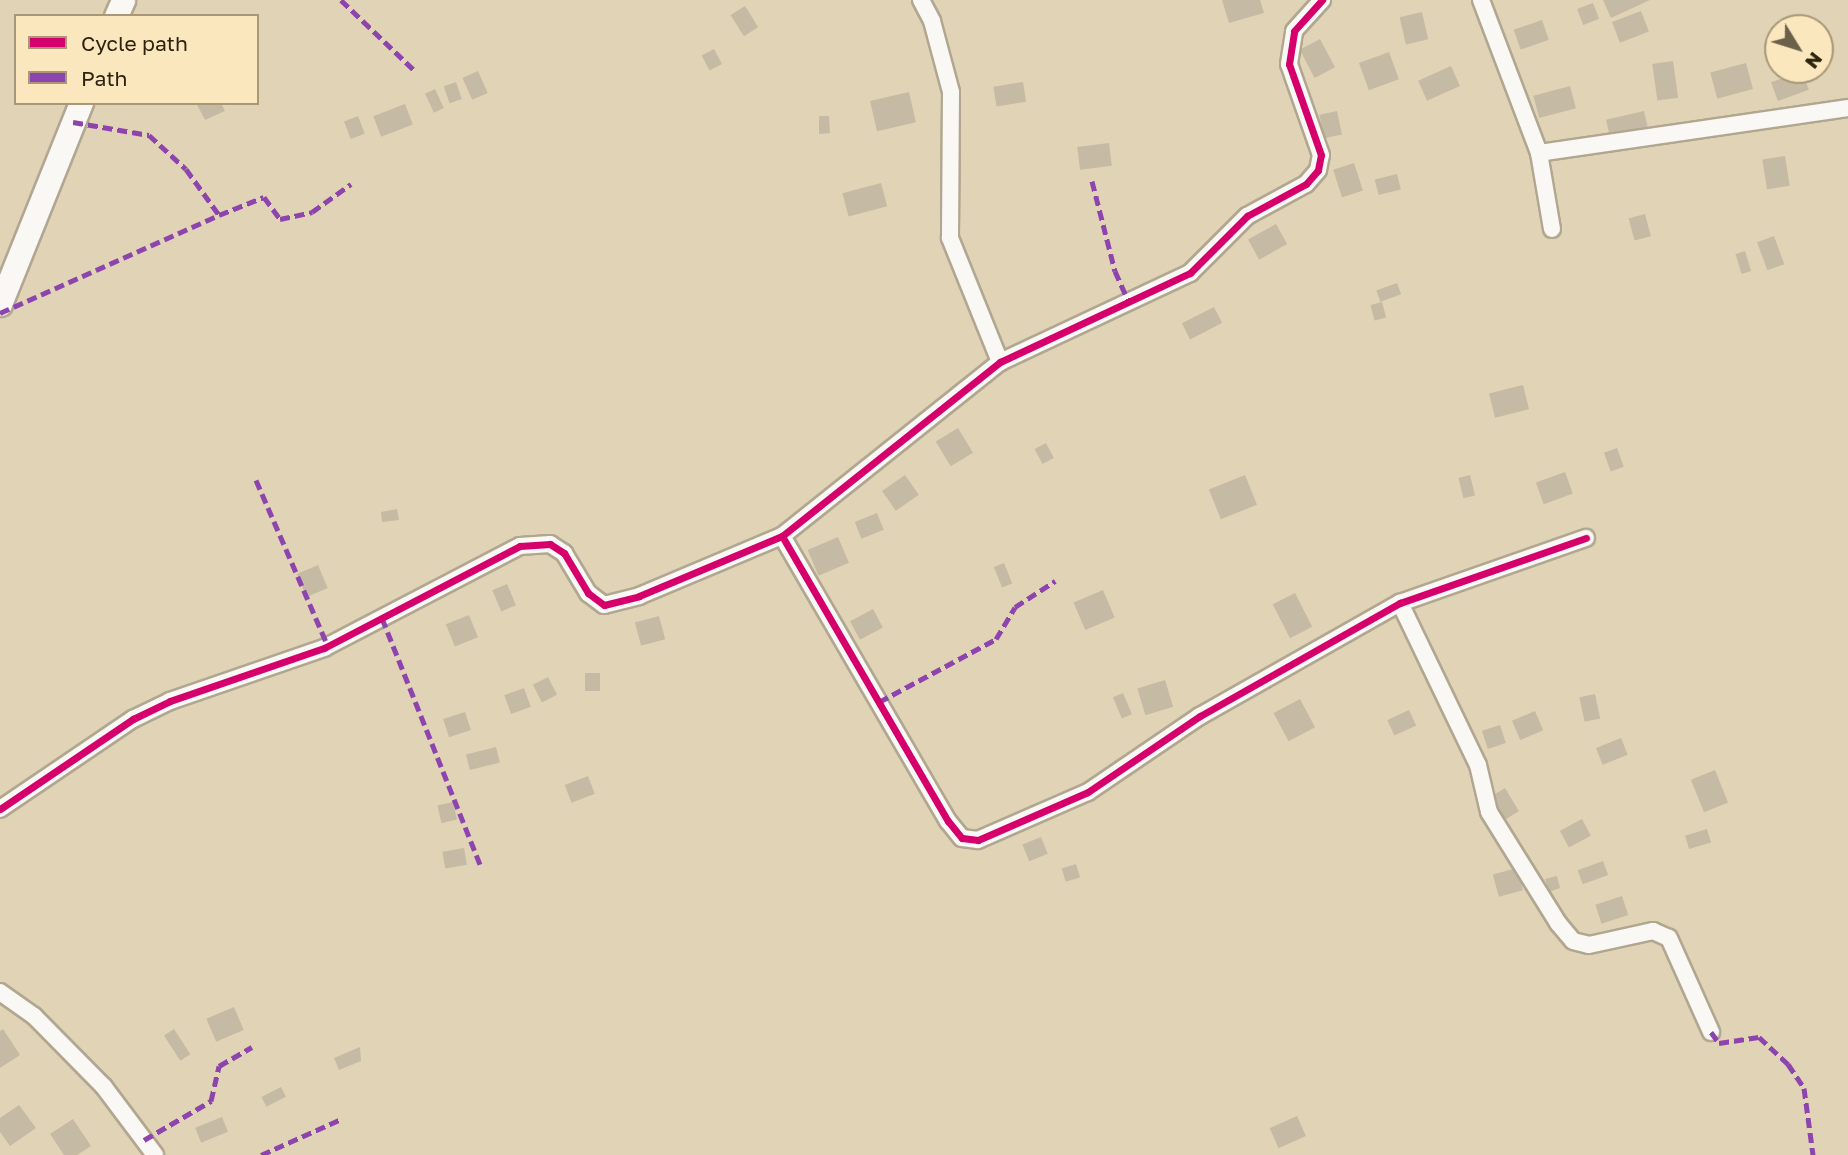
<!DOCTYPE html>
<html>
<head>
<meta charset="utf-8">
<style>
	body { margin:0 }
	#map { position:relative; width:1848px; height:1155px; overflow:hidden; background:#e0d3b6; font-family:"Golos Text",sans-serif }
	div>[style] { position:absolute }
	.building>* { inset:0; background:#c5bba4; transform-origin:0 0 }
	.roads { filter:drop-shadow(2px 0 #b1a791) drop-shadow(-2px 0 #b1a791) drop-shadow(0 2px #b1a791) drop-shadow(0 -2px #b1a791) }
	.minor>* { height:16px; margin:-8px; padding:0 8px; transform-origin:8px; border-radius:8px; background:#faf8f4 }
	.secondary>* { height:23px; margin:-11.5px; padding:0 11.5px; transform-origin:11.5px; border-radius:11.5px; background:#faf8f4 }
	.quiet>* { height:5px; margin-top:-2.5px; transform-origin:0; background:repeating-linear-gradient(90deg,#8e44ad 0 10px,transparent 0 15px) }
	.cycleway>* { height:7px; margin:-3.5px; padding:0 3.5px; transform-origin:3.5px; border-radius:3.5px; background:#d6006c }
	span { translate:-50% -50%; white-space:nowrap; text-align:center; line-height:1.15; -webkit-text-stroke:6px #fbe7be; paint-order:stroke }
	.legend { position:absolute; left:14px; top:14px; width:245px; height:91px; box-sizing:border-box; background:#fbe7be; border:2px solid #a89878; margin:0; padding:9px 12px; list-style:none; font-size:21px; color:#2c220e }
	.legend li { display:flex; align-items:center; gap:14px; height:35px }
	.legend b { width:35px; border:2px solid #a89878 }
	.north { position:absolute; left:1764px; top:14px; width:70px; height:70px; box-sizing:border-box; background:#fbe7be; border:2px solid #a89878; border-radius:50%; rotate:128deg; font-size:19px; font-weight:700; line-height:28px; text-align:center; color:#2c220e }
	.north::after { content:''; display:block; margin:auto; width:24px; height:32px; background:#6b6049; clip-path:polygon(50% 0,100% 100%,50% 72%,0 100%) }
</style>
</head>
<body>
<div id="map">
	<div class="building">
		<i style="clip-path:polygon(1222px 0,1260px 0,1264px 13px,1229px 23px)"></i>
		<i style="clip-path:polygon(1603px 0,1650px 0,1611px 18px)"></i>
		<i style="left:1593px;top:3px;width:17px;height:17px;rotate:69deg"></i>
		<i style="left:745px;top:6px;width:25px;height:17px;rotate:58deg"></i>
		<i style="left:1641px;top:11px;width:22px;height:31px;rotate:69deg"></i>
		<i style="left:1422px;top:12px;width:28px;height:23px;rotate:77deg"></i>
		<i style="left:1542px;top:20px;width:21px;height:30px;rotate:71deg"></i>
		<i style="left:1320px;top:39px;width:32px;height:23px;rotate:62deg"></i>
		<i style="left:714px;top:49px;width:17px;height:14px;rotate:62deg"></i>
		<i style="left:1389px;top:52px;width:29px;height:32px;rotate:70deg"></i>
		<i style="left:1673px;top:61px;width:37px;height:21px;rotate:82deg"></i>
		<i style="left:1746px;top:63px;width:27px;height:37px;rotate:75deg"></i>
		<i style="left:1451px;top:66px;width:22px;height:36px;rotate:66deg"></i>
		<i style="left:478px;top:71px;width:24px;height:17px;rotate:66deg"></i>
		<i style="left:1802px;top:71px;width:20px;height:33px;rotate:70deg"></i>
		<i style="left:456px;top:82px;width:18px;height:13px;rotate:71deg"></i>
		<i style="left:1023px;top:82px;width:20px;height:30px;rotate:81deg"></i>
		<i style="left:1570px;top:86px;width:23px;height:38px;rotate:75deg"></i>
		<i style="left:435px;top:89px;width:21px;height:11px;rotate:65deg"></i>
		<i style="left:909px;top:92px;width:31px;height:40px;rotate:77deg"></i>
		<i style="clip-path:polygon(196px 103px,221px 103px,225px 111px,205px 120px)"></i>
		<i style="left:405px;top:104px;width:22px;height:34px;rotate:69deg"></i>
		<i style="left:1337px;top:111px;width:24px;height:18px;rotate:78deg"></i>
		<i style="left:1644px;top:111px;width:18px;height:39px;rotate:77deg"></i>
		<i style="left:358px;top:116px;width:19px;height:15px;rotate:69deg"></i>
		<i style="clip-path:polygon(819px 116px,829px 116px,830px 133px,819px 134px)"></i>
		<i style="left:1109px;top:143px;width:23px;height:32px;rotate:83deg"></i>
		<i style="left:1785px;top:156px;width:30px;height:23px;rotate:81deg"></i>
		<i style="left:1354px;top:163px;width:29px;height:22px;rotate:72deg"></i>
		<i style="left:1397px;top:174px;width:16px;height:23px;rotate:76deg"></i>
		<i style="left:881px;top:183px;width:24px;height:40px;rotate:75deg"></i>
		<i style="left:1645px;top:214px;width:23px;height:17px;rotate:75deg"></i>
		<i style="left:1276px;top:224px;width:23px;height:32px;rotate:61deg"></i>
		<i style="left:1774px;top:236px;width:30px;height:18px;rotate:70deg"></i>
		<i style="left:1745px;top:251px;width:21px;height:10px;rotate:73deg"></i>
		<i style="left:1397px;top:283px;width:12px;height:22px;rotate:70deg"></i>
		<i style="left:1382px;top:302px;width:16px;height:12px;rotate:75deg"></i>
		<i style="left:1214px;top:307px;width:18px;height:36px;rotate:63deg"></i>
		<i style="left:1523px;top:385px;width:25px;height:35px;rotate:76deg"></i>
		<i style="left:958px;top:428px;width:29px;height:26px;rotate:59deg"></i>
		<i style="left:1046px;top:443px;width:17px;height:13px;rotate:62deg"></i>
		<i style="left:1617px;top:448px;width:20px;height:14px;rotate:70deg"></i>
		<i style="left:1565px;top:472px;width:23px;height:31px;rotate:70deg"></i>
		<i style="left:905px;top:475px;width:24px;height:28px;rotate:55deg"></i>
		<i style="left:1245px;top:475px;width:32px;height:39px;rotate:68deg"></i>
		<i style="left:1470px;top:475px;width:21px;height:12px;rotate:76deg"></i>
		<i style="clip-path:polygon(397px 509px,399px 520px,382px 522px,381px 512px)"></i>
		<i style="left:877px;top:513px;width:18px;height:24px;rotate:68deg"></i>
		<i style="left:838px;top:537px;width:28px;height:33px;rotate:67deg"></i>
		<i style="left:1004px;top:563px;width:22px;height:11px;rotate:68deg"></i>
		<i style="left:318px;top:565px;width:25px;height:23px;rotate:67deg"></i>
		<i style="left:507px;top:584px;width:23px;height:16px;rotate:67deg"></i>
		<i style="left:1103px;top:590px;width:30px;height:32px;rotate:67deg"></i>
		<i style="left:1295px;top:593px;width:38px;height:25px;rotate:63deg"></i>
		<i style="left:873px;top:609px;width:21px;height:26px;rotate:62deg"></i>
		<i style="left:469px;top:615px;width:24px;height:25px;rotate:68deg"></i>
		<i style="left:659px;top:616px;width:24px;height:25px;rotate:75deg"></i>
		<i style="left:585px;top:673px;width:15px;height:18px"></i>
		<i style="left:548px;top:677px;width:20px;height:17px;rotate:63deg"></i>
		<i style="left:1165px;top:680px;width:28px;height:29px;rotate:73deg"></i>
		<i style="left:524px;top:688px;width:20px;height:21px;rotate:70deg"></i>
		<i style="left:1123px;top:693px;width:23px;height:11px;rotate:67deg"></i>
		<i style="left:1595px;top:694px;width:25px;height:16px;rotate:78deg"></i>
		<i style="left:1300px;top:699px;width:32px;height:30px;rotate:62deg"></i>
		<i style="left:1409px;top:710px;width:17px;height:24px;rotate:65deg"></i>
		<i style="left:1535px;top:711px;width:21px;height:25px;rotate:67deg"></i>
		<i style="left:465px;top:712px;width:19px;height:23px;rotate:72deg"></i>
		<i style="left:1500px;top:725px;width:19px;height:19px;rotate:72deg"></i>
		<i style="left:1621px;top:738px;width:18px;height:27px;rotate:68deg"></i>
		<i style="left:496px;top:747px;width:16px;height:31px;rotate:76deg"></i>
		<i style="left:1715px;top:770px;width:35px;height:26px;rotate:68deg"></i>
		<i style="left:588px;top:776px;width:19px;height:25px;rotate:69deg"></i>
		<i style="left:1505px;top:788px;width:27px;height:17px;rotate:59deg"></i>
		<i style="left:453px;top:802px;width:18px;height:16px;rotate:77deg"></i>
		<i style="left:1582px;top:819px;width:19px;height:25px;rotate:62deg"></i>
		<i style="left:1707px;top:829px;width:14px;height:23px;rotate:73deg"></i>
		<i style="left:1041px;top:837px;width:18px;height:20px;rotate:68deg"></i>
		<i style="left:464px;top:848px;width:17px;height:22px;rotate:80deg"></i>
		<i style="left:1603px;top:861px;width:15px;height:27px;rotate:70deg"></i>
		<i style="left:1076px;top:864px;width:14px;height:15px;rotate:73deg"></i>
		<i style="left:1517px;top:868px;width:23px;height:25px;rotate:75deg"></i>
		<i style="clip-path:polygon(1557px 876px,1560px 888px,1549px 892px,1545px 879px)"></i>
		<i style="left:1622px;top:896px;width:20px;height:28px;rotate:72deg"></i>
		<i style="left:234px;top:1007px;width:25px;height:30px;rotate:67deg"></i>
		<i style="clip-path:polygon(3px 1029px,20px 1055px,0 1068px,0 1031px)"></i>
		<i style="left:174px;top:1029px;width:30px;height:12px;rotate:57deg"></i>
		<i style="clip-path:polygon(360px 1047px,361px 1061px,339px 1070px,334px 1058px)"></i>
		<i style="left:281px;top:1087px;width:11px;height:22px;rotate:63deg"></i>
		<i style="clip-path:polygon(19px 1105px,36px 1128px,10px 1146px,0 1132px,0 1118px)"></i>
		<i style="left:1297px;top:1116px;width:22px;height:30px;rotate:66deg"></i>
		<i style="left:222px;top:1117px;width:16px;height:29px;rotate:68deg"></i>
		<i style="clip-path:polygon(73px 1119px,91px 1146px,77px 1155px,64px 1155px,50px 1134px)"></i>
	</div>
	<div class="roads">
		<div class="minor">
			<i style="left:921px;top:0;width:24px;rotate:62deg"></i>
			<i style="left:932px;top:21px;width:73px;rotate:75deg"></i>
			<i style="left:951px;top:92px;width:146px;rotate:90.4deg"></i>
			<i style="left:950px;top:238px;width:134px;rotate:68deg"></i>
			<i style="left:1481px;top:0;width:164px;rotate:69.2deg"></i>
			<i style="left:1539px;top:153px;width:77px;rotate:80.3deg"></i>
			<i style="left:1539px;top:153px;width:312px;rotate:-8.3deg"></i>
			<i style="left:782px;top:536px;width:330px;rotate:59.8deg"></i>
			<i style="left:948px;top:821px;width:22px;rotate:51deg"></i>
			<i style="left:962px;top:838px;width:16px;rotate:7deg"></i>
			<i style="left:978px;top:840px;width:120px;rotate:-23.6deg"></i>
			<i style="left:1088px;top:792px;width:135px;rotate:-34.2deg"></i>
			<i style="left:1200px;top:716px;width:230px;rotate:-29.5deg"></i>
			<i style="left:1400px;top:603px;width:197px;rotate:-19.3deg"></i>
			<i style="left:1400px;top:603px;width:180px;rotate:64.3deg"></i>
			<i style="left:1478px;top:765px;width:48px;rotate:76.8deg"></i>
			<i style="left:1489px;top:812px;width:131px;rotate:58.1deg"></i>
			<i style="left:1558px;top:923px;width:23px;rotate:50deg"></i>
			<i style="left:1573px;top:941px;width:16px;rotate:14deg"></i>
			<i style="left:1589px;top:945px;width:66px;rotate:-12.3deg"></i>
			<i style="left:1653px;top:931px;width:17px;rotate:24deg"></i>
			<i style="left:1669px;top:938px;width:103px;rotate:65.9deg"></i>
			<i style="left:0;top:809px;width:161px;rotate:-34.1deg"></i>
			<i style="left:133px;top:719px;width:41px;rotate:-25.9deg"></i>
			<i style="left:170px;top:701px;width:163px;rotate:-19deg"></i>
			<i style="left:324px;top:648px;width:221px;rotate:-27.5deg"></i>
			<i style="left:520px;top:546px;width:30px;rotate:-4deg"></i>
			<i style="left:550px;top:544px;width:17px;rotate:33deg"></i>
			<i style="left:564px;top:553px;width:47px;rotate:59deg"></i>
			<i style="left:588px;top:593px;width:20px;rotate:37deg"></i>
			<i style="left:604px;top:605px;width:36px;rotate:-14deg"></i>
			<i style="left:639px;top:596px;width:155px;rotate:-22.8deg"></i>
			<i style="left:782px;top:536px;width:279px;rotate:-38.6deg"></i>
			<i style="left:1000px;top:362px;width:210px;rotate:-25.1deg"></i>
			<i style="left:1190px;top:273px;width:81px;rotate:-45deg"></i>
			<i style="left:1247px;top:216px;width:67px;rotate:-28.5deg"></i>
			<i style="left:1306px;top:184px;width:18px;rotate:-49deg"></i>
			<i style="left:1318px;top:170px;width:15px;rotate:-79deg"></i>
			<i style="left:1321px;top:155px;width:96px;rotate:-109.4deg"></i>
			<i style="left:1289px;top:64px;width:33px;rotate:-81deg"></i>
			<i style="left:1294px;top:31px;width:42px;rotate:-47.9deg"></i>
			<i style="left:0;top:992px;width:42px;rotate:35.2deg"></i>
			<i style="left:34px;top:1016px;width:100px;rotate:45.4deg"></i>
			<i style="left:104px;top:1087px;width:85px;rotate:53.1deg"></i>
		</div>
		<div class="secondary">
			<i style="left:116px;top:16px;width:17px;rotate:-66deg"></i>
			<i style="left:0;top:304px;width:217px;rotate:-68.1deg"></i>
		</div>
	</div>
	<div class="quiet">
		<i style="left:341px;top:0;width:101px;rotate:43.8deg"></i>
		<i style="left:73px;top:122px;width:77px;rotate:9.7deg"></i>
		<i style="left:149px;top:135px;width:50px;rotate:42.6deg"></i>
		<i style="left:186px;top:169px;width:57px;rotate:54.3deg"></i>
		<i style="left:219px;top:215px;width:48px;rotate:-21.8deg"></i>
		<i style="left:264px;top:197px;width:27px;rotate:54deg"></i>
		<i style="left:280px;top:219px;width:33px;rotate:-12deg"></i>
		<i style="left:312px;top:212px;width:48px;rotate:-35.7deg"></i>
		<i style="left:1092px;top:181px;width:93px;rotate:75.7deg"></i>
		<i style="left:1115px;top:271px;width:34px;rotate:66deg"></i>
		<i style="left:0;top:313px;width:240px;rotate:-24.1deg"></i>
		<i style="left:256px;top:480px;width:181px;rotate:66.6deg"></i>
		<i style="left:382px;top:618px;width:270px;rotate:68.3deg"></i>
		<i style="left:879px;top:702px;width:133px;rotate:-28.3deg"></i>
		<i style="left:996px;top:639px;width:37px;rotate:-59deg"></i>
		<i style="left:1015px;top:607px;width:48px;rotate:-33deg"></i>
		<i style="left:1711px;top:1032px;width:14px;rotate:54deg"></i>
		<i style="left:1719px;top:1043px;width:40px;rotate:-8.5deg"></i>
		<i style="left:1759px;top:1037px;width:40px;rotate:43deg"></i>
		<i style="left:1788px;top:1064px;width:29px;rotate:56deg"></i>
		<i style="left:1804px;top:1088px;width:68px;rotate:82.3deg"></i>
		<i style="left:144px;top:1140px;width:78px;rotate:-30.2deg"></i>
		<i style="left:211px;top:1101px;width:36px;rotate:-77deg"></i>
		<i style="left:219px;top:1066px;width:38px;rotate:-30deg"></i>
		<i style="left:261px;top:1155px;width:88px;rotate:-24.2deg"></i>
	</div>
	<div class="cycleway">
		<i style="left:782px;top:536px;width:330px;rotate:59.8deg"></i>
		<i style="left:948px;top:821px;width:22px;rotate:51deg"></i>
		<i style="left:962px;top:838px;width:16px;rotate:7deg"></i>
		<i style="left:978px;top:840px;width:120px;rotate:-23.6deg"></i>
		<i style="left:1088px;top:792px;width:135px;rotate:-34.2deg"></i>
		<i style="left:1200px;top:716px;width:230px;rotate:-29.5deg"></i>
		<i style="left:1400px;top:603px;width:197px;rotate:-19.3deg"></i>
		<i style="left:0;top:809px;width:161px;rotate:-34.1deg"></i>
		<i style="left:133px;top:719px;width:41px;rotate:-25.9deg"></i>
		<i style="left:170px;top:701px;width:163px;rotate:-19deg"></i>
		<i style="left:324px;top:648px;width:221px;rotate:-27.5deg"></i>
		<i style="left:520px;top:546px;width:30px;rotate:-4deg"></i>
		<i style="left:550px;top:544px;width:17px;rotate:33deg"></i>
		<i style="left:564px;top:553px;width:47px;rotate:59deg"></i>
		<i style="left:588px;top:593px;width:20px;rotate:37deg"></i>
		<i style="left:604px;top:605px;width:36px;rotate:-14deg"></i>
		<i style="left:639px;top:596px;width:155px;rotate:-22.8deg"></i>
		<i style="left:782px;top:536px;width:279px;rotate:-38.6deg"></i>
		<i style="left:1000px;top:362px;width:210px;rotate:-25.1deg"></i>
		<i style="left:1190px;top:273px;width:81px;rotate:-45deg"></i>
		<i style="left:1247px;top:216px;width:67px;rotate:-28.5deg"></i>
		<i style="left:1306px;top:184px;width:18px;rotate:-49deg"></i>
		<i style="left:1318px;top:170px;width:15px;rotate:-79deg"></i>
		<i style="left:1321px;top:155px;width:96px;rotate:-109.4deg"></i>
		<i style="left:1289px;top:64px;width:33px;rotate:-81deg"></i>
		<i style="left:1294px;top:31px;width:42px;rotate:-47.9deg"></i>
	</div>
	<ul class="legend">
	<li><b style="height:9px;background:#d6006c"></b>Cycle path</li>
	<li><b style="height:9px;background:#8e44ad"></b>Path</li>
	</ul>
	<div class="north">N</div>
</div>
</body>
</html>
